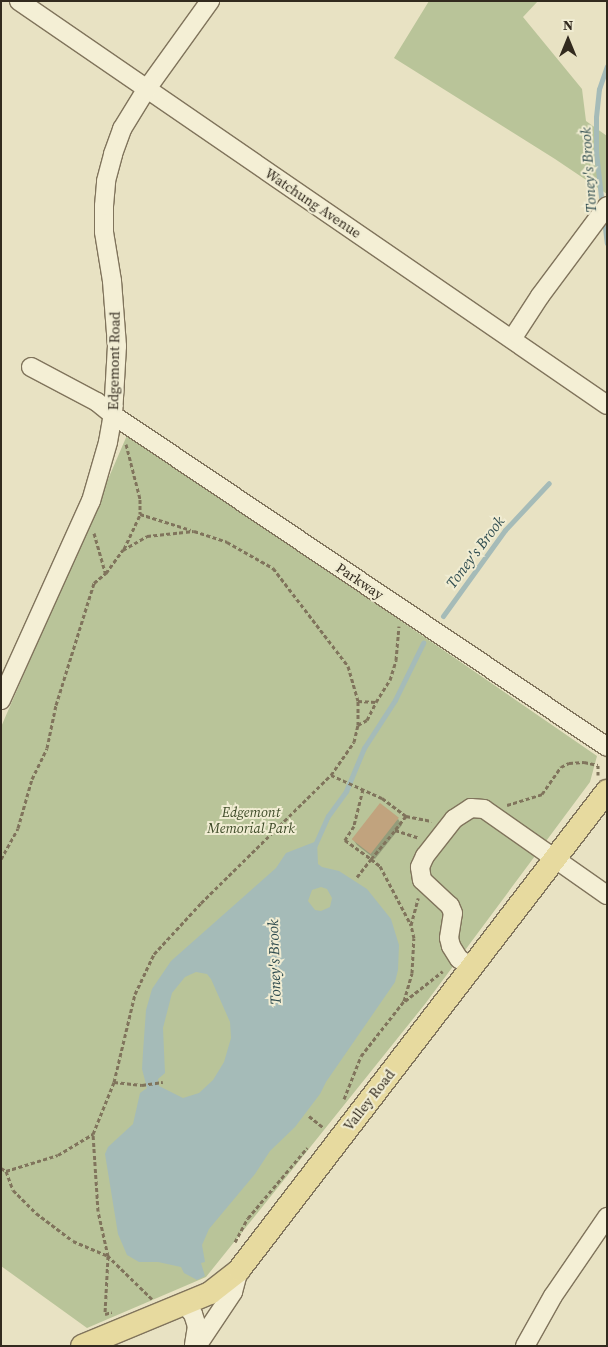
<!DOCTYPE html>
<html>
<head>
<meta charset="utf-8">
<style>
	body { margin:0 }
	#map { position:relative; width:608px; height:1347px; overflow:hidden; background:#e8e2c3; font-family:"Source Serif 4",serif }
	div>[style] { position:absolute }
	.green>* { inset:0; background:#b9c499 }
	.water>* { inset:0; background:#a5bbb8 }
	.shadow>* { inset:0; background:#0003 }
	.stream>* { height:5px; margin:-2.5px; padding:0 2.5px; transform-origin:2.5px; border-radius:2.5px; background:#a5bbb8 }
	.building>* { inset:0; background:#c1a37e; transform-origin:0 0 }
	.path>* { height:3px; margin-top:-1.5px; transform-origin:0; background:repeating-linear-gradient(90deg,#80745c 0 4px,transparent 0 6.5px) }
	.roads { filter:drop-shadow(1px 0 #80745c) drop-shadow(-1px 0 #80745c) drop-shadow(0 1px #80745c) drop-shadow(0 -1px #80745c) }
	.minor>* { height:18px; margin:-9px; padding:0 9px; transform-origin:9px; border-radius:9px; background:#f4efd5 }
	.major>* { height:22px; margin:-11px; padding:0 11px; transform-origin:11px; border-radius:11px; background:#e7da9f }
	span { translate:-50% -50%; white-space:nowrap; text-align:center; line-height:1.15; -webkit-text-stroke:4px #f0ecd2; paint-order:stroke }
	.street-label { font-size:14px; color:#322a1e }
	.park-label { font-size:14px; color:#3e4b28; font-style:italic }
	.water-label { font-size:15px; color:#304d50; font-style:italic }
	.frame { position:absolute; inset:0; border:2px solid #322a1e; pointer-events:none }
	.north { position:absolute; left:543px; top:15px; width:50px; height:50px; -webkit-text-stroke:4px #f0ecd2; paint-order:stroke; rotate:0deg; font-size:14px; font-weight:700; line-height:20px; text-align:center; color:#322a1e }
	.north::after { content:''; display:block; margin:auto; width:18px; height:22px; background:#322a1e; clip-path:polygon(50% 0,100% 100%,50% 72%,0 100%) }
</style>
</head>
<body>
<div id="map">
	<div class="green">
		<i style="clip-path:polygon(429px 1px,538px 1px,523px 17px,582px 89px,586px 121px,607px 136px,607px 194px,555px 159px,394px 58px)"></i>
		<i style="clip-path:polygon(128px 433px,597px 756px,590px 782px,425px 1004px,210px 1272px,206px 1277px,87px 1328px,1px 1266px,1px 727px)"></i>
	</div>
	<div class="water">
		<i style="clip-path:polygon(evenodd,317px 841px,318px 864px,322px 867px,339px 871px,367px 889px,391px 919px,399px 945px,398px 970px,395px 982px,326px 1082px,320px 1094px,295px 1127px,270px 1151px,255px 1174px,209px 1229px,202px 1245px,205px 1262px,201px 1263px,205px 1276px,197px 1280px,184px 1273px,181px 1267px,158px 1262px,139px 1262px,127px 1255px,118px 1234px,105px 1154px,108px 1147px,133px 1124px,140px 1093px,147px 1088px,142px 1069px,143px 1052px,146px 1010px,152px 989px,171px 961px,276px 868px,286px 853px,317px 841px,321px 887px,327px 889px,332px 898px,330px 907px,321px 911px,315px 910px,308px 901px,312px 890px,321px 887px,317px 841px,196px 972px,207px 974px,211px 979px,230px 1022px,231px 1038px,224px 1062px,213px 1080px,199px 1093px,183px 1098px,159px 1086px,158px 1079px,165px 1073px,163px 1028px,172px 993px,185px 977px,196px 972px)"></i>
	</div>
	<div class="shadow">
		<i style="clip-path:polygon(398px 819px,402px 825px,375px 859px,357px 845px,353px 839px)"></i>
	</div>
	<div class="stream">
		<i style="left:602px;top:206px;width:54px;rotate:-96.3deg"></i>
		<i style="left:596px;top:152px;width:35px;rotate:-90deg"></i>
		<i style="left:596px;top:117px;width:28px;rotate:-84deg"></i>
		<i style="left:599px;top:89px;width:24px;rotate:-71deg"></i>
		<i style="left:604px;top:220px;width:23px;rotate:83deg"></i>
		<i style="left:443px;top:616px;width:106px;rotate:-54.2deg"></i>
		<i style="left:505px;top:530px;width:64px;rotate:-46.9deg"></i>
		<i style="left:314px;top:847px;width:34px;rotate:-66deg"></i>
		<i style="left:328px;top:816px;width:31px;rotate:-54deg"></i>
		<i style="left:346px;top:791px;width:47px;rotate:-67.3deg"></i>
		<i style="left:364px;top:748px;width:57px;rotate:-57.1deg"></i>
		<i style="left:395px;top:700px;width:64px;rotate:-63.8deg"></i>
	</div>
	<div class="building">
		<i style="left:380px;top:803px;width:24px;height:46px;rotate:38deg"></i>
	</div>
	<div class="path">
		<i style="left:126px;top:444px;width:57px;rotate:75.7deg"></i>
		<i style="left:140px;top:499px;width:15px;rotate:90deg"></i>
		<i style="left:94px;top:533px;width:41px;rotate:74.2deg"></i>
		<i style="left:124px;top:549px;width:38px;rotate:-65deg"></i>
		<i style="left:140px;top:514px;width:53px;rotate:17.4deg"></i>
		<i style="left:358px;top:725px;width:10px;rotate:-29deg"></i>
		<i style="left:367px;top:720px;width:20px;rotate:-63deg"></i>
		<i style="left:331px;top:775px;width:56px;rotate:24.3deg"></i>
		<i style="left:382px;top:798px;width:30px;rotate:37deg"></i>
		<i style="left:406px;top:816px;width:18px;rotate:128deg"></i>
		<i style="left:395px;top:830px;width:25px;rotate:18deg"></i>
		<i style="left:363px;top:789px;width:38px;rotate:104deg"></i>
		<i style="left:354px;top:826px;width:17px;rotate:123deg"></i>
		<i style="left:345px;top:840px;width:32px;rotate:36deg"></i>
		<i style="left:371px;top:859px;width:38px;rotate:-50deg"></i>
		<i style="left:507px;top:805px;width:37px;rotate:-17deg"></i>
		<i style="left:542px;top:794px;width:33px;rotate:-55deg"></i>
		<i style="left:561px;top:767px;width:9px;rotate:-27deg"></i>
		<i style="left:569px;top:763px;width:15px;rotate:-4deg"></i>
		<i style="left:584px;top:762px;width:14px;rotate:12deg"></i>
		<i style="left:598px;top:765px;width:10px;rotate:90deg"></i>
		<i style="left:406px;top:816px;width:26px;rotate:11deg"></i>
		<i style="left:1px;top:859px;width:35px;rotate:-61deg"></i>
		<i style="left:18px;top:828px;width:51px;rotate:-74.1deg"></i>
		<i style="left:32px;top:779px;width:34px;rotate:-64deg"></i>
		<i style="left:47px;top:748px;width:44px;rotate:-78.2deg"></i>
		<i style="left:56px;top:705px;width:128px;rotate:-72.7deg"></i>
		<i style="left:94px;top:583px;width:16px;rotate:-40deg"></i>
		<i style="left:106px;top:573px;width:29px;rotate:-54deg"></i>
		<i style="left:123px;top:550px;width:28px;rotate:-30deg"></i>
		<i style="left:147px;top:536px;width:47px;rotate:-6.1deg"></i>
		<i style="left:194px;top:531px;width:35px;rotate:18deg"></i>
		<i style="left:227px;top:542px;width:53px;rotate:29.5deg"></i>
		<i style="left:273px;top:568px;width:123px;rotate:52.6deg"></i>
		<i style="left:348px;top:666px;width:36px;rotate:74deg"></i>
		<i style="left:357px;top:877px;width:23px;rotate:-52deg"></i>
		<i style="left:371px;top:859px;width:11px;rotate:38deg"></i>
		<i style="left:380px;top:866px;width:67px;rotate:62.3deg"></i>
		<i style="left:405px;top:1001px;width:48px;rotate:-38.3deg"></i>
		<i style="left:114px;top:1082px;width:28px;rotate:6deg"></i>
		<i style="left:142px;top:1085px;width:21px;rotate:-8deg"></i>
		<i style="left:344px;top:1099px;width:46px;rotate:-68.4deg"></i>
		<i style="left:361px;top:1056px;width:70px;rotate:-52deg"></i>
		<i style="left:404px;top:1001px;width:29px;rotate:-74deg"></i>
		<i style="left:412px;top:973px;width:35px;rotate:-87deg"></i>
		<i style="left:414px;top:938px;width:13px;rotate:-103deg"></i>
		<i style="left:411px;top:925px;width:28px;rotate:-75deg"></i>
		<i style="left:309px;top:1116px;width:19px;rotate:39deg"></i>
		<i style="left:1px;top:1168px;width:6px;rotate:31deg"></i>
		<i style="left:6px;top:1171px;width:54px;rotate:-17.1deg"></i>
		<i style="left:58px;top:1155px;width:41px;rotate:-31deg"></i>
		<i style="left:6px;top:1171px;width:20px;rotate:70deg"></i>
		<i style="left:13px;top:1190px;width:33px;rotate:45deg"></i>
		<i style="left:36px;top:1213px;width:46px;rotate:37.1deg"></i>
		<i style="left:73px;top:1241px;width:38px;rotate:23deg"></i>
		<i style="left:108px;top:1256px;width:58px;rotate:93deg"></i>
		<i style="left:105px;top:1314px;width:7px;rotate:-16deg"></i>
		<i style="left:235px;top:1242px;width:27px;rotate:-62deg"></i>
		<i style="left:248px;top:1218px;width:92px;rotate:-49.9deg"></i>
		<i style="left:152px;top:1299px;width:62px;rotate:-135.7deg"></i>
		<i style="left:108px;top:1256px;width:46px;rotate:-102.5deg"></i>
		<i style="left:98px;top:1211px;width:77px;rotate:-93.7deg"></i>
		<i style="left:93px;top:1134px;width:56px;rotate:-68deg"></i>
		<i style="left:114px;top:1082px;width:90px;rotate:-76.6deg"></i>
		<i style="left:135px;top:994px;width:44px;rotate:-64.6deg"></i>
		<i style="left:154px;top:954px;width:69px;rotate:-47.3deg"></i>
		<i style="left:201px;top:903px;width:182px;rotate:-44.6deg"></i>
		<i style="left:331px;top:775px;width:40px;rotate:-55.1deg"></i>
		<i style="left:354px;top:742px;width:17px;rotate:-77deg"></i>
		<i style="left:358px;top:725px;width:24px;rotate:-90deg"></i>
		<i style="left:358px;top:701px;width:18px;rotate:3deg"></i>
		<i style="left:376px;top:702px;width:26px;rotate:-58deg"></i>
		<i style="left:390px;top:680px;width:21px;rotate:-73deg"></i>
		<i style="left:396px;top:660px;width:34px;rotate:-85deg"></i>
	</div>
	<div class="roads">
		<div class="minor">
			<i style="left:19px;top:1px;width:713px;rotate:34.49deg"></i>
			<i style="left:512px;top:339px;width:51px;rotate:-56.9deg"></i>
			<i style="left:540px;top:296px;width:112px;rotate:-53.3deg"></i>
			<i style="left:31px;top:367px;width:75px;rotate:27.9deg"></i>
			<i style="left:97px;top:402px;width:21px;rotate:39deg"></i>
			<i style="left:113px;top:415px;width:595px;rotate:33.9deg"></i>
			<i style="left:1px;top:700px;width:218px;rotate:-65.7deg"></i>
			<i style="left:91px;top:501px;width:61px;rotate:-73.9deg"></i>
			<i style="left:108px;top:442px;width:27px;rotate:-80deg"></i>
			<i style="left:113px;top:415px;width:69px;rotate:-86.7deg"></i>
			<i style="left:117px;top:346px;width:65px;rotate:-94.4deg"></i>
			<i style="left:112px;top:281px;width:50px;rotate:-99.3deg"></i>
			<i style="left:104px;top:232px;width:26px;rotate:-90deg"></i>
			<i style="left:104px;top:206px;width:25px;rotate:-85deg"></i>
			<i style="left:106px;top:181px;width:28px;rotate:-75deg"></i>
			<i style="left:113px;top:154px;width:27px;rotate:-70deg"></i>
			<i style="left:122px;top:129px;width:46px;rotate:-58.4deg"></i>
			<i style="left:146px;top:90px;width:110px;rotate:-54.3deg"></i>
			<i style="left:472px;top:967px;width:15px;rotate:-148deg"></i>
			<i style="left:459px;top:959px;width:15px;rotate:-122deg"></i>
			<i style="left:451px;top:946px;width:8px;rotate:-104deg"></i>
			<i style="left:449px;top:938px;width:25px;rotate:-81deg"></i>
			<i style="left:453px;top:913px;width:8px;rotate:-113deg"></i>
			<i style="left:450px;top:906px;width:38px;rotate:-137deg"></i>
			<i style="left:422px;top:880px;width:13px;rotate:-99deg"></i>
			<i style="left:420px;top:867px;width:12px;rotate:-66deg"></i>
			<i style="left:425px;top:856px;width:47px;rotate:-51.9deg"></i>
			<i style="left:454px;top:819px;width:20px;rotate:-33deg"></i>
			<i style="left:471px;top:808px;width:13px;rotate:4deg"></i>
			<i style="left:484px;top:809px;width:150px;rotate:35deg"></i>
			<i style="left:185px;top:1305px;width:12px;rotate:48deg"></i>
			<i style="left:193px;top:1314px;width:13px;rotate:72deg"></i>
			<i style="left:197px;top:1326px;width:20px;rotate:99deg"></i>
			<i style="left:197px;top:1346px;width:65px;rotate:-56.3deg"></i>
			<i style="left:233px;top:1292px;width:23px;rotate:-75deg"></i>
			<i style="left:525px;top:1346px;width:57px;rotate:-60.8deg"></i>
			<i style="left:553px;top:1296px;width:96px;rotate:-55.6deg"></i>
		</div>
		<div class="major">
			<i style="left:82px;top:1346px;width:139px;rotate:-22.5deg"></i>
			<i style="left:210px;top:1293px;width:37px;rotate:-38deg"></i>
			<i style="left:239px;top:1270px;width:604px;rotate:-52.47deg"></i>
		</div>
	</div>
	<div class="street-label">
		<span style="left:313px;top:203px;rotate:34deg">Watchung Avenue</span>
		<span style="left:114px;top:361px;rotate:-89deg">Edgemont Road</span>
		<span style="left:360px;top:581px;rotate:34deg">Parkway</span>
		<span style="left:369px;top:1100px;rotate:-52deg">Valley Road</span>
	</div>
	<div class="park-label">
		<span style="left:251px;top:820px">Edgemont<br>Memorial Park</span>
	</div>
	<div class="water-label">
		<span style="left:588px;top:170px;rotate:-94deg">Toney's Brook</span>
		<span style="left:475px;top:552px;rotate:-53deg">Toney's Brook</span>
		<span style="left:274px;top:962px;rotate:-92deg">Toney's Brook</span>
	</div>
	<div class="frame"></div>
	<div class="north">N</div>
</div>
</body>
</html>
